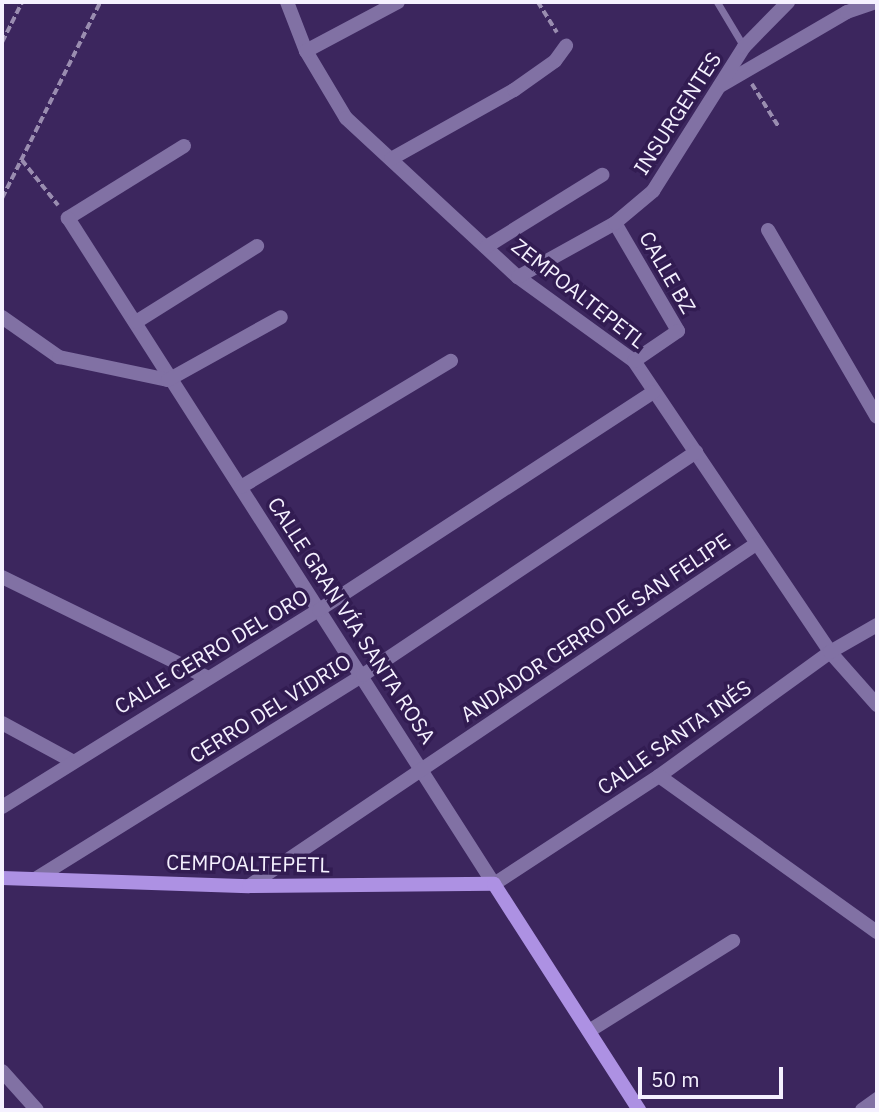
<!DOCTYPE html>
<html>
<head>
<meta charset="utf-8">
<style>
	body { margin:0 }
	#map { position:relative; width:879px; height:1112px; overflow:hidden; background:#3c265e; font-family:"IBM Plex Sans",sans-serif }
	div>[style] { position:absolute }
	.path>* { height:3.5px; margin-top:-1.75px; transform-origin:0; background:repeating-linear-gradient(90deg,#9a8db0 0 7px,transparent 0 10.5px) }
	.lane>* { height:7px; margin:-3.5px; padding:0 3.5px; transform-origin:3.5px; border-radius:3.5px; background:#8171a4 }
	.street>* { height:14px; margin:-7px; padding:0 7px; transform-origin:7px; border-radius:7px; background:#8171a4 }
	.secondary>* { height:14px; margin:-7px; padding:0 7px; transform-origin:7px; border-radius:7px; background:#ad91e3 }
	span { translate:-50% -50%; white-space:nowrap; text-align:center; line-height:1.15; -webkit-text-stroke:7px #321c52; paint-order:stroke }
	.street-label { font-size:21px; color:#f5f1ff }
	.frame { position:absolute; inset:0; border:4px solid #f5f1ff; pointer-events:none }
	.scale { position:absolute; left:638px; top:1067px; width:145px; height:32px; box-sizing:border-box; border:4px solid #f5f1ff; border-top:0; padding-left:9px; font-size:21px; line-height:24px; white-space:nowrap; color:#f5f1ff; -webkit-text-stroke:5px #321c52; paint-order:stroke }
</style>
</head>
<body>
<div id="map">
	<div class="path">
		<i style="left:538px;top:2px;width:36px;rotate:58deg"></i>
		<i style="left:2px;top:42px;width:45px;rotate:-63.4deg"></i>
		<i style="left:752px;top:84px;width:51px;rotate:57.9deg"></i>
		<i style="left:22px;top:160px;width:58px;rotate:51.3deg"></i>
		<i style="left:2px;top:198px;width:219px;rotate:-63.4deg"></i>
	</div>
	<div class="lane">
		<i style="left:717px;top:2px;width:52px;rotate:59deg"></i>
	</div>
	<div class="street">
		<i style="left:287px;top:2px;width:53px;rotate:68.8deg"></i>
		<i style="left:306px;top:51px;width:78px;rotate:59.2deg"></i>
		<i style="left:346px;top:118px;width:234px;rotate:42.8deg"></i>
		<i style="left:518px;top:277px;width:143px;rotate:35.9deg"></i>
		<i style="left:634px;top:361px;width:351px;rotate:56deg"></i>
		<i style="left:830px;top:652px;width:71px;rotate:48.4deg"></i>
		<i style="left:306px;top:51px;width:104px;rotate:-28deg"></i>
		<i style="left:720px;top:86px;width:147px;rotate:-30.2deg"></i>
		<i style="left:847px;top:12px;width:31px;rotate:-19deg"></i>
		<i style="left:184px;top:146px;width:137px;rotate:148.2deg"></i>
		<i style="left:68px;top:218px;width:791px;rotate:57.4deg"></i>
		<i style="left:494px;top:884px;width:197px;rotate:-33.2deg"></i>
		<i style="left:659px;top:776px;width:211px;rotate:-35.9deg"></i>
		<i style="left:830px;top:652px;width:54px;rotate:-29.9deg"></i>
		<i style="left:391px;top:159px;width:141px;rotate:-29.3deg"></i>
		<i style="left:514px;top:90px;width:50px;rotate:-35.3deg"></i>
		<i style="left:555px;top:61px;width:19px;rotate:-54deg"></i>
		<i style="left:615px;top:223px;width:125px;rotate:59.7deg"></i>
		<i style="left:678px;top:331px;width:53px;rotate:145.7deg"></i>
		<i style="left:768px;top:230px;width:216px;rotate:59.8deg"></i>
		<i style="left:486px;top:247px;width:137px;rotate:-31.8deg"></i>
		<i style="left:518px;top:277px;width:111px;rotate:-29.1deg"></i>
		<i style="left:615px;top:223px;width:50px;rotate:-40.1deg"></i>
		<i style="left:653px;top:191px;width:170px;rotate:-57.7deg"></i>
		<i style="left:744px;top:47px;width:63px;rotate:-45.6deg"></i>
		<i style="left:2px;top:317px;width:70px;rotate:35.1deg"></i>
		<i style="left:59px;top:357px;width:111px;rotate:11.9deg"></i>
		<i style="left:168px;top:380px;width:129px;rotate:-29.1deg"></i>
		<i style="left:136px;top:322px;width:143px;rotate:-32.1deg"></i>
		<i style="left:241px;top:487px;width:245px;rotate:-31deg"></i>
		<i style="left:2px;top:577px;width:227px;rotate:26.1deg"></i>
		<i style="left:2px;top:723px;width:80px;rotate:28.5deg"></i>
		<i style="left:659px;top:776px;width:268px;rotate:35.6deg"></i>
		<i style="left:2px;top:807px;width:373px;rotate:-31.9deg"></i>
		<i style="left:319px;top:610px;width:399px;rotate:-33.1deg"></i>
		<i style="left:37px;top:878px;width:384px;rotate:-31.9deg"></i>
		<i style="left:363px;top:675px;width:401px;rotate:-33.8deg"></i>
		<i style="left:249px;top:886px;width:612px;rotate:-34deg"></i>
		<i style="left:589px;top:1031px;width:170px;rotate:-32deg"></i>
		<i style="left:2px;top:1071px;width:52px;rotate:48.1deg"></i>
		<i style="left:862px;top:1110px;width:19px;rotate:-36deg"></i>
	</div>
	<div class="secondary">
		<i style="left:2px;top:878px;width:247px;rotate:1.9deg"></i>
		<i style="left:249px;top:886px;width:245px;rotate:-0.5deg"></i>
		<i style="left:494px;top:884px;width:269px;rotate:57.3deg"></i>
	</div>
	<div class="street-label">
		<span style="left:677px;top:113px;rotate:-57deg">INSURGENTES</span>
		<span style="left:668px;top:272px;rotate:60deg">CALLE BZ</span>
		<span style="left:579px;top:293px;rotate:38deg">ZEMPOALTEPETL</span>
		<span style="left:352px;top:620px;rotate:57deg">CALLE GRAN VÍA SANTA ROSA</span>
		<span style="left:595px;top:627px;rotate:-34deg">ANDADOR CERRO DE SAN FELIPE</span>
		<span style="left:211px;top:651px;rotate:-31deg">CALLE CERRO DEL ORO</span>
		<span style="left:270px;top:708px;rotate:-32deg">CERRO DEL VIDRIO</span>
		<span style="left:674px;top:737px;rotate:-35deg">CALLE SANTA INÉS</span>
		<span style="left:248px;top:863px;rotate:1deg">CEMPOALTEPETL</span>
	</div>
	<div class="frame"></div>
	<div class="scale">50 m</div>
</div>
</body>
</html>
